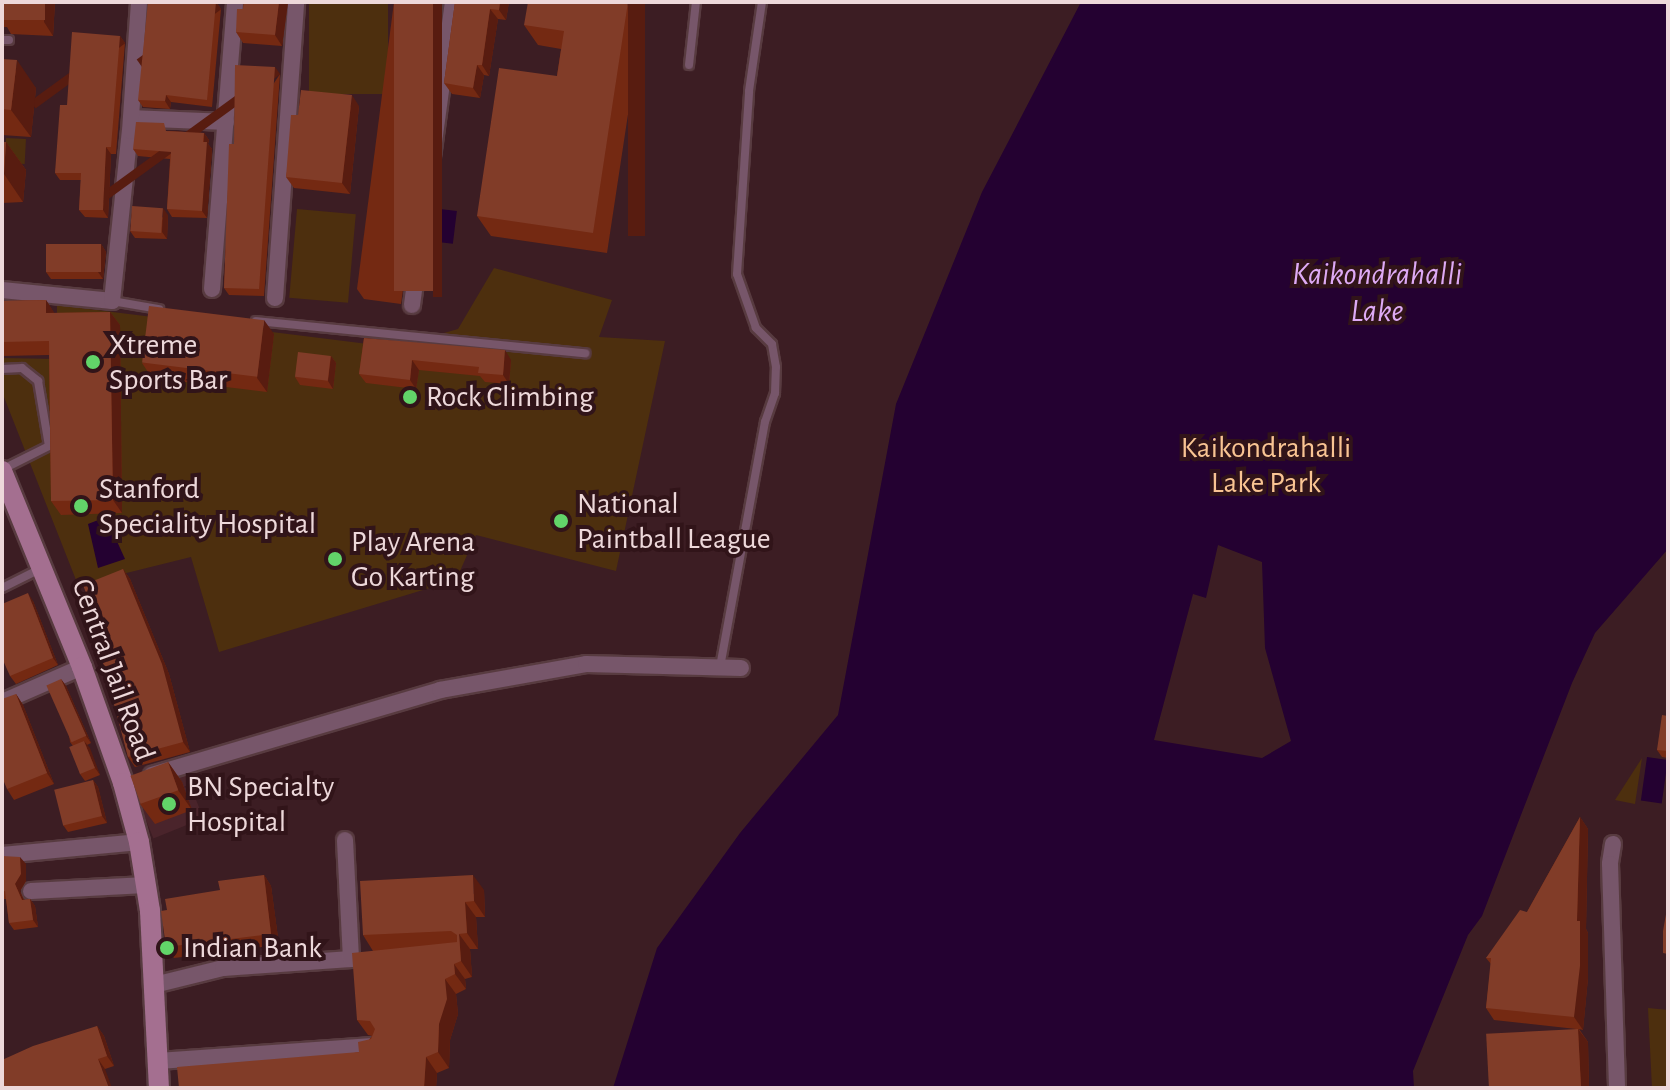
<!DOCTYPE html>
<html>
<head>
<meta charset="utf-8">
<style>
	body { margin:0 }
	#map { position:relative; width:1670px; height:1090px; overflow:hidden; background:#3c1d23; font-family:"Alegreya Sans",sans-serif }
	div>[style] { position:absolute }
	.built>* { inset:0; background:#4a242b; transform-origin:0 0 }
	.green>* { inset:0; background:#4d2f0e; transform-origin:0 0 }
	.water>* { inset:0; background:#240131; transform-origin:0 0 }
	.roads { filter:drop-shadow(2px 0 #583b40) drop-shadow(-2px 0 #583b40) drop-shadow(0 2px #583b40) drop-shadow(0 -2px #583b40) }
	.lane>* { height:8px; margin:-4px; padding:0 4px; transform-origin:4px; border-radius:4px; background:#77566a }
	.street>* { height:16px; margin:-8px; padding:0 8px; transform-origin:8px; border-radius:8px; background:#77566a }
	.secondary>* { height:20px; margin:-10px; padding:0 10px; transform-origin:10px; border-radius:10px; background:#a46f90 }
	.wall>* { inset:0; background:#742912 }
	.shaded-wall>* { inset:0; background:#581c10; transform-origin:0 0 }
	.building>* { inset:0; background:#813c28; transform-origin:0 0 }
	.dots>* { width:22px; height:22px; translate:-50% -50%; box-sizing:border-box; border:4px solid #311419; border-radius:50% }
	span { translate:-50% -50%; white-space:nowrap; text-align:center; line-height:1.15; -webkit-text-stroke:8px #311419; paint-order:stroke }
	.poi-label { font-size:30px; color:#edd8da }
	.left { translate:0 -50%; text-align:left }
	.park-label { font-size:30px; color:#f9c493 }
	.street-label { font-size:30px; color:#edd8da }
	.water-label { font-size:32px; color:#deaaf5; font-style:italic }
	.frame { position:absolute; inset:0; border:4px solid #edd8da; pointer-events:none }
</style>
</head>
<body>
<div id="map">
	<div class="built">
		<i style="left:184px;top:770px;width:52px;height:54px;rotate:68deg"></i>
	</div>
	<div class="green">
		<i style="left:309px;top:2px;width:79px;height:92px"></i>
		<i style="left:6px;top:138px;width:20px;height:25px;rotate:3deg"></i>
		<i style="left:297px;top:209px;width:59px;height:89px;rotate:5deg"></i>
		<i style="clip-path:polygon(494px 268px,612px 300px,599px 337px,665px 341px,616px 571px,476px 535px,456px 580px,219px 652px,191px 557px,78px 585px,2px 392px,2px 358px,57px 359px,57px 305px,424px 351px,437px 335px,458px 329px)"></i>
		<i style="clip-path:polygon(1642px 758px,1635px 804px,1615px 800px)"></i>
		<i style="clip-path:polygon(1648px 1008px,1668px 1010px,1668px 1088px,1652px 1088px)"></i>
	</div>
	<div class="water">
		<i style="clip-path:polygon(evenodd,1081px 2px,1668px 2px,1668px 549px,1595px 633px,1572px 683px,1482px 916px,1468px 935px,1413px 1071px,1414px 1088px,613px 1088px,657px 948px,740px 833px,838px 715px,896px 404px,982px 192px,1081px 2px,1218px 545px,1262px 562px,1265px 648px,1291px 741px,1262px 758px,1154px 740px,1193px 594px,1206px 598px,1218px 545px)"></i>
		<i style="left:440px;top:209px;width:17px;height:33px;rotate:7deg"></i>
		<i style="clip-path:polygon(106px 517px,125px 559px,98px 568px,88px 524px)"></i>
		<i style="left:1647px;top:757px;width:21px;height:44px;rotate:8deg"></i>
	</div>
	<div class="roads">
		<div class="lane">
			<i style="left:2px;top:40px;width:7px"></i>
			<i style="left:689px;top:65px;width:63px;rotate:-83.7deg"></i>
			<i style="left:112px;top:301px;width:48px;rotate:9.7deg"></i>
			<i style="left:256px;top:321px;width:331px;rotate:5.6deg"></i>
			<i style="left:2px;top:369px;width:20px;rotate:-3deg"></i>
			<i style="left:22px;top:368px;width:21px;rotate:39deg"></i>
			<i style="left:38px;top:381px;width:66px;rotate:80.4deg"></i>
			<i style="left:49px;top:446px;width:51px;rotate:153.4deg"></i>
			<i style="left:2px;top:588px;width:45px;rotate:-26.6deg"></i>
			<i style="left:720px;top:667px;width:249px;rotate:-79.6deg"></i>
			<i style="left:765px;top:422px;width:31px;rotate:-71deg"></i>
			<i style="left:775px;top:393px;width:26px;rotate:-88deg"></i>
			<i style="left:776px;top:367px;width:23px;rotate:-100deg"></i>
			<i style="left:772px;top:344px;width:23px;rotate:-135deg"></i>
			<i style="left:756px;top:328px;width:57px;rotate:-109.4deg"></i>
			<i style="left:737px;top:274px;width:183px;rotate:-86.2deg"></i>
			<i style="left:749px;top:91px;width:90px;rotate:-81.7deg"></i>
		</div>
		<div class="street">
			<i style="left:131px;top:118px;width:95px;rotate:2.4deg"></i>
			<i style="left:212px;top:289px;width:288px;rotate:-85.4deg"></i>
			<i style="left:2px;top:290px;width:111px;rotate:5.7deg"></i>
			<i style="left:112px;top:301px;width:171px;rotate:-84deg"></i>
			<i style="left:130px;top:131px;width:129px;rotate:-86deg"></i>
			<i style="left:275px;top:298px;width:297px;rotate:-85.9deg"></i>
			<i style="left:412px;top:305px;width:306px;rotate:-82.3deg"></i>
			<i style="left:2px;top:702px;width:87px;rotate:-23.6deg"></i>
			<i style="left:152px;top:775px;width:300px;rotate:-16.4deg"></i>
			<i style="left:440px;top:690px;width:148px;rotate:-10.1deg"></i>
			<i style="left:586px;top:664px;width:155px;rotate:1.5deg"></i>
			<i style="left:1613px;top:844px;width:20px;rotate:99deg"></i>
			<i style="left:1610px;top:864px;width:224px;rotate:88.2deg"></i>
			<i style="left:2px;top:855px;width:138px;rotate:-5.4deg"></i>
			<i style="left:31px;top:891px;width:115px;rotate:-3deg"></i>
			<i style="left:154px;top:985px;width:71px;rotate:-13.8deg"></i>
			<i style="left:223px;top:968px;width:128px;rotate:-4deg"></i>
			<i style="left:351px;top:959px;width:119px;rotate:-92.9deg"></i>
			<i style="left:159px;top:1061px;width:217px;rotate:-4deg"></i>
		</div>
		<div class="secondary">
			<i style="left:2px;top:471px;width:212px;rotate:67.8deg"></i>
			<i style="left:82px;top:667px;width:123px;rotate:70.5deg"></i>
			<i style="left:123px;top:783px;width:61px;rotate:74.8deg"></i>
			<i style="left:139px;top:842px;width:70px;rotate:80.9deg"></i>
			<i style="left:150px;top:911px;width:177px;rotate:87.1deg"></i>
		</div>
	</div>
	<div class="wall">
		<i style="clip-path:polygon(2px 2px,55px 2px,53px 36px,11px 34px,7px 27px,2px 27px)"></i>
		<i style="clip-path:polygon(216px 2px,221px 9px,212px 107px,171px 102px,170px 109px,143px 107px,138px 100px)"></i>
		<i style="clip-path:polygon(244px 2px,288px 2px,282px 46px,243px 43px,236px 32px,243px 9px)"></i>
		<i style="clip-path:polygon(394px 2px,442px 2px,401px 304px,364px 299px,357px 289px)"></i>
		<i style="clip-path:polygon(455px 2px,509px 2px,506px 20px,498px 19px,489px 76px,484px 75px,480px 98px,452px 94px,444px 83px)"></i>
		<i style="clip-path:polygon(645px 2px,607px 253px,491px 236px,477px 216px,557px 76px,561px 49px,538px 45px,524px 25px)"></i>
		<i style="clip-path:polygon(120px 36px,125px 43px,116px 154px,111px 154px,108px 218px,85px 217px,79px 210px,81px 180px,60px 180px,55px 173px,67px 105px)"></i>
		<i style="clip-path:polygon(2px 59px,36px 88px,31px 137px,2px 135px)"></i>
		<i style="clip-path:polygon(280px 74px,264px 296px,229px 295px,224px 288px,234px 144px)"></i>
		<i style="clip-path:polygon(359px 106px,350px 194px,294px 188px,286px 177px,298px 115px)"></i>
		<i style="clip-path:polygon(169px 131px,204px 133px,209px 140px,208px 144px,212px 149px,207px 218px,172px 217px,167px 209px,170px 159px,138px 156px,133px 149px)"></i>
		<i style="clip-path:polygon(2px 142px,6px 142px,26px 170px,23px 202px,2px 203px)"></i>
		<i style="clip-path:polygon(168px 215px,167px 239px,135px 238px,130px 231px)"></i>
		<i style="clip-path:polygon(101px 244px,106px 252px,103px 279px,51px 279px,46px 272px)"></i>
		<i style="clip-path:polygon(46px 300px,54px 313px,110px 312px,120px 325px,122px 513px,61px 515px,51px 501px,49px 355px,2px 356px,2px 301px)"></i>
		<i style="clip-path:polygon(274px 334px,267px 392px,152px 378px,142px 363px)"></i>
		<i style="clip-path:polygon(364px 338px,511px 360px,509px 384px,485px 382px,480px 376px,419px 370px,416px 389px,366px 383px,359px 374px)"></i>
		<i style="clip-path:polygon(331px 356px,336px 363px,333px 389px,300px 385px,295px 377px)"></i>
		<i style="clip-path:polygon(123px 569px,130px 579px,169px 674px,190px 752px,135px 767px,128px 757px,91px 606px)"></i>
		<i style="clip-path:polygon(33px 601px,58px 665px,16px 684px,10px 676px)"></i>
		<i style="clip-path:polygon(61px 679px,66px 686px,91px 743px,87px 745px,100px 775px,85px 781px,80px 774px,73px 746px,70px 742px)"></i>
		<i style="clip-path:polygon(16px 694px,23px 705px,54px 784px,14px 800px,7px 789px)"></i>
		<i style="clip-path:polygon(1668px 716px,1668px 758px,1662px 757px,1657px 750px)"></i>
		<i style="clip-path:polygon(168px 762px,182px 782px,192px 810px,155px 824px,140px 804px)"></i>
		<i style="clip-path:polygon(93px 780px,98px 787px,107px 823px,68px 832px,63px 825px)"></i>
		<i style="clip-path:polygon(1580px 817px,1588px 829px,1586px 929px,1588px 933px,1588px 978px,1583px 1030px,1579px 1029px,1588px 1042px,1589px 1088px,1490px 1088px,1576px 1029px,1494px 1020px,1486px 1008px,1491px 964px,1486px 958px,1527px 912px)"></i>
		<i style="clip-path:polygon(2px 856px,26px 864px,26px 881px,20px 891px,24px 900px,30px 899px,35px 906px,38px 927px,14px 930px,9px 923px,6px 899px,2px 899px)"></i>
		<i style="clip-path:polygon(264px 875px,271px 886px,279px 945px,174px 958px,166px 947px,220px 890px)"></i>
		<i style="clip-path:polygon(484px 890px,485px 917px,476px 917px,478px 949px,470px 949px,472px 977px,465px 979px,466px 989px,456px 994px,458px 1014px,450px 1040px,449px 1068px,437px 1073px,436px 1088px,179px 1088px,359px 1052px,372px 1036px,368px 1035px,357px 1020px,373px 951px,363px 935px)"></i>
		<i style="clip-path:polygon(97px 1026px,104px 1036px,114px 1066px,105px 1069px,2px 1088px)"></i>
	</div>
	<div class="shaded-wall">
		<i style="clip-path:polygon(45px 2px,55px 2px,53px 36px,44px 22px)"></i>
		<i style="left:216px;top:2px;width:9px;height:98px;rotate:54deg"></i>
		<i style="clip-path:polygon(279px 2px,288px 2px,282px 46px,275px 35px)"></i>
		<i style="left:433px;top:2px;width:9px;height:295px"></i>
		<i style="clip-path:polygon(500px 2px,509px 2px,506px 20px,499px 10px)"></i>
		<i style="left:628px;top:2px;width:17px;height:234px"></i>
		<i style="clip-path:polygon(490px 9px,498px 19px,489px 76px,482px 65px)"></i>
		<i style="left:120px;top:36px;width:9px;height:111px;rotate:54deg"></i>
		<i style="clip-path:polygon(17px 60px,36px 88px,31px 137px,11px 110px)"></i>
		<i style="clip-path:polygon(477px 65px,484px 75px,480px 98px,473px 88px)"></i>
		<i style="left:275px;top:67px;width:9px;height:223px;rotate:54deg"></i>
		<i style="clip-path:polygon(166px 95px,171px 102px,170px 109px,165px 101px)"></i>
		<i style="clip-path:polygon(352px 95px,359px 106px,350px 194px,342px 183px)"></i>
		<i style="clip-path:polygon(204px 133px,209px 140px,208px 144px,212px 149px,207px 218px,202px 211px)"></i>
		<i style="clip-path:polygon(6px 142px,26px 170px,23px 202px,4px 174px)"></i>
		<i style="clip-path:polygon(106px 147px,111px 154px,108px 218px,103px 210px)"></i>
		<i style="clip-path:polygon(163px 208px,168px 215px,167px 239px,162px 232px)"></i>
		<i style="clip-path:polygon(101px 244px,106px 252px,103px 279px,98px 272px)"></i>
		<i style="clip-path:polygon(46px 300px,55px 314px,46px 313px)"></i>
		<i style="clip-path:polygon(110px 312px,120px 325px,122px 513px,113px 500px)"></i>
		<i style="clip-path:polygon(264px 320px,274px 334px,267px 392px,257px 378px)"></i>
		<i style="clip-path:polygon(505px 350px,511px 360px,509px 384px,503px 375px)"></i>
		<i style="clip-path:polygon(331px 356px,336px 363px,333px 389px,328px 381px)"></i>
		<i style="clip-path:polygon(412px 360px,419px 370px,416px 389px,410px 380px)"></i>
		<i style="clip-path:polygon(123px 569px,130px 579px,169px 674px,190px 752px,183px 742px)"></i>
		<i style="clip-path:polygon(28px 593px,33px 601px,58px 665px,53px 658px)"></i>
		<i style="clip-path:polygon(61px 679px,66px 686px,91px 743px,86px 736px)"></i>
		<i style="clip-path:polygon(16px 694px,23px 705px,54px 784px,47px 773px)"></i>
		<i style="clip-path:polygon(84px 741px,90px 748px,100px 775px,95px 768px)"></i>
		<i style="clip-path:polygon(168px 762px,182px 782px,192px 810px,178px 790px)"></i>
		<i style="clip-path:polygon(93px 780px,98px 787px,107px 823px,102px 816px)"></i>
		<i style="clip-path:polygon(1580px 817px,1588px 829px,1586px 929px,1588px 933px,1588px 978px,1583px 1030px,1574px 1017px)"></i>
		<i style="clip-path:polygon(20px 857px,26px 864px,26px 881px,20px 891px,27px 908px,22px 900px,15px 884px)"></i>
		<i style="clip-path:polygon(264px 875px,271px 886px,279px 945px,271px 934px)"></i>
		<i style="clip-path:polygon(473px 875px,484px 890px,485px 917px,474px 901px)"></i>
		<i style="clip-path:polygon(30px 899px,35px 906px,38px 927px,33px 920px)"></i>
		<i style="clip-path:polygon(465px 902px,476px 917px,478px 949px,467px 933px)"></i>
		<i style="clip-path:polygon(459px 934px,470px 949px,472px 977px,461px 961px)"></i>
		<i style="clip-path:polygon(454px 964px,465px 979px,466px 989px,455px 974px)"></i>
		<i style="clip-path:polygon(445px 979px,456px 994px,458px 1014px,450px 1040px,449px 1068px,438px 1052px,439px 1024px)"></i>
		<i style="clip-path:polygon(97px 1026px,104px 1036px,114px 1066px,107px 1056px)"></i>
		<i style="clip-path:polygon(1578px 1029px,1588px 1042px,1589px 1088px,1581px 1088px)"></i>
		<i style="clip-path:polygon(426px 1057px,437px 1073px,436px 1088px,424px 1088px)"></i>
		<i style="clip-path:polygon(98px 1059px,105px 1069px,112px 1088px,109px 1088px)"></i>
	</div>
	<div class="building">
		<i style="left:2px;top:2px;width:43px;height:18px"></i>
		<i style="clip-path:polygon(148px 2px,216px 2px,207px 100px,166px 95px,165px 101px,138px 100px)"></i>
		<i style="clip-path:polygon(244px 2px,279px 2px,275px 35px,236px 32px,237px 9px,243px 9px)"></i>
		<i style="left:394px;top:2px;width:39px;height:289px"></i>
		<i style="clip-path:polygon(455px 2px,500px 2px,499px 10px,490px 9px,482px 65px,477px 65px,473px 88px,444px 83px)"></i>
		<i style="clip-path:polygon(528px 2px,628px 2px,593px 233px,477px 216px,499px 68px,557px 76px,564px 31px,524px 25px)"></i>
		<i style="clip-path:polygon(72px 32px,120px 36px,111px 147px,106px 147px,103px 210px,79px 210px,81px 173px,55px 173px,60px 105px,67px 105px)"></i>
		<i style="clip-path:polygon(2px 59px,17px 60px,11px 110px,2px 109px)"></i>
		<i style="clip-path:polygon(235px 65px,275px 67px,259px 289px,224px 288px,229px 144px,234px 144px)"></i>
		<i style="clip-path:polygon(301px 90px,352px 95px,342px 183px,286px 177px,291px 115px,298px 115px)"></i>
		<i style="clip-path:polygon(136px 122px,164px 123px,166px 131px,204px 133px,203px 142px,207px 142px,202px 211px,167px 209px,171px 152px,133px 149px)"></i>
		<i style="clip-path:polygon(2px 142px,6px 142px,4px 174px,2px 174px)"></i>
		<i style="left:132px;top:206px;width:31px;height:25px;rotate:4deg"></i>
		<i style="left:46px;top:244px;width:55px;height:28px"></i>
		<i style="clip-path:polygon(46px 300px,46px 313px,110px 312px,113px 500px,51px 501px,49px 341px,2px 342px,2px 301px)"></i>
		<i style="left:149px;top:306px;width:116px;height:57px;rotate:7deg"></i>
		<i style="clip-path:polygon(364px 338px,505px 350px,503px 375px,478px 373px,479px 367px,412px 360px,410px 380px,359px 374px)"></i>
		<i style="left:298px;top:352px;width:33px;height:25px;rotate:7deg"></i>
		<i style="clip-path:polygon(123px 569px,162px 664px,183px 742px,128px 757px,103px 663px,81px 609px,91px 606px,83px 585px)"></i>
		<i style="clip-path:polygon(28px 593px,53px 658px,10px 676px,2px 658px,2px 604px)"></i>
		<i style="left:61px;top:679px;width:62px;height:16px;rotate:66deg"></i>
		<i style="clip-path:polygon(16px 694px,47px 773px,7px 789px,2px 777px,2px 699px)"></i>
		<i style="clip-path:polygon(1662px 715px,1668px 716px,1668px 751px,1657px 750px)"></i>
		<i style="left:84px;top:741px;width:29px;height:16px;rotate:68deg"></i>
		<i style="left:168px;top:762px;width:30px;height:40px;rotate:70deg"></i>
		<i style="left:93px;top:780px;width:37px;height:40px;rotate:76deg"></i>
		<i style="clip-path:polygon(1580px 817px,1577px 921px,1580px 921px,1580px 966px,1574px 1017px,1486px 1008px,1491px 958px,1486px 958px,1520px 910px,1527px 912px)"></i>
		<i style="clip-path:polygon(2px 856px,20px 857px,21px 874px,15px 884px,22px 900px,30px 899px,33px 920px,9px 923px,5px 891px,2px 892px)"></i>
		<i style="clip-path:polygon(264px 875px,271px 934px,166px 947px,161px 911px,167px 910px,165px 899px,220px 890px,218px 881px)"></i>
		<i style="clip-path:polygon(473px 875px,474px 901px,465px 902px,467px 933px,459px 934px,461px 961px,454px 964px,455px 974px,445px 979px,447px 999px,439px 1024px,438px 1052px,426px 1057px,424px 1088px,179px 1088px,177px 1067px,359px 1052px,358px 1042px,371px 1039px,375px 1029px,370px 1021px,357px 1020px,352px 953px,457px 942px,457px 935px,451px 931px,363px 935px,360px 881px)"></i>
		<i style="clip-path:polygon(1668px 903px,1668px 954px,1663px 953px,1663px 931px)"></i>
		<i style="clip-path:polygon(97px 1026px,107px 1056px,98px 1059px,109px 1088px,2px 1088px,2px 1060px,33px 1046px)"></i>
		<i style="left:1578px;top:1029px;width:59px;height:92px;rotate:87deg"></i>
	</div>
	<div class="dots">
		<i style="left:93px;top:362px;background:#62d469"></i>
		<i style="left:410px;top:397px;background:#62d469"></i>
		<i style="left:81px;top:506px;background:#62d469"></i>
		<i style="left:561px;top:521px;background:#62d469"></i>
		<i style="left:335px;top:559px;background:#62d469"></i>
		<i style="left:169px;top:804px;background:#62d469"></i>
		<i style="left:167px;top:948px;background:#62d469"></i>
	</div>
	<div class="poi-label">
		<span class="left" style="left:109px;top:362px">Xtreme<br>Sports Bar</span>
		<span class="left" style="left:426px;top:397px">Rock Climbing</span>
		<span class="left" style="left:99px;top:506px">Stanford<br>Speciality Hospital</span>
		<span class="left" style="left:577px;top:521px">National<br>Paintball League</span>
		<span class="left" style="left:351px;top:559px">Play Arena<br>Go Karting</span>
		<span class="left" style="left:187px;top:804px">BN Specialty<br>Hospital</span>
		<span class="left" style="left:183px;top:948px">Indian Bank</span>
	</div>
	<div class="park-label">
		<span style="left:1266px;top:465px">Kaikondrahalli<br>Lake Park</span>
	</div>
	<div class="street-label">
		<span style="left:113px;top:670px;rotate:70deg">Central Jail Road</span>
	</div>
	<div class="water-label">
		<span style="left:1377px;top:293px">Kaikondrahalli<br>Lake</span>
	</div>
	<div class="frame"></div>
</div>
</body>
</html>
